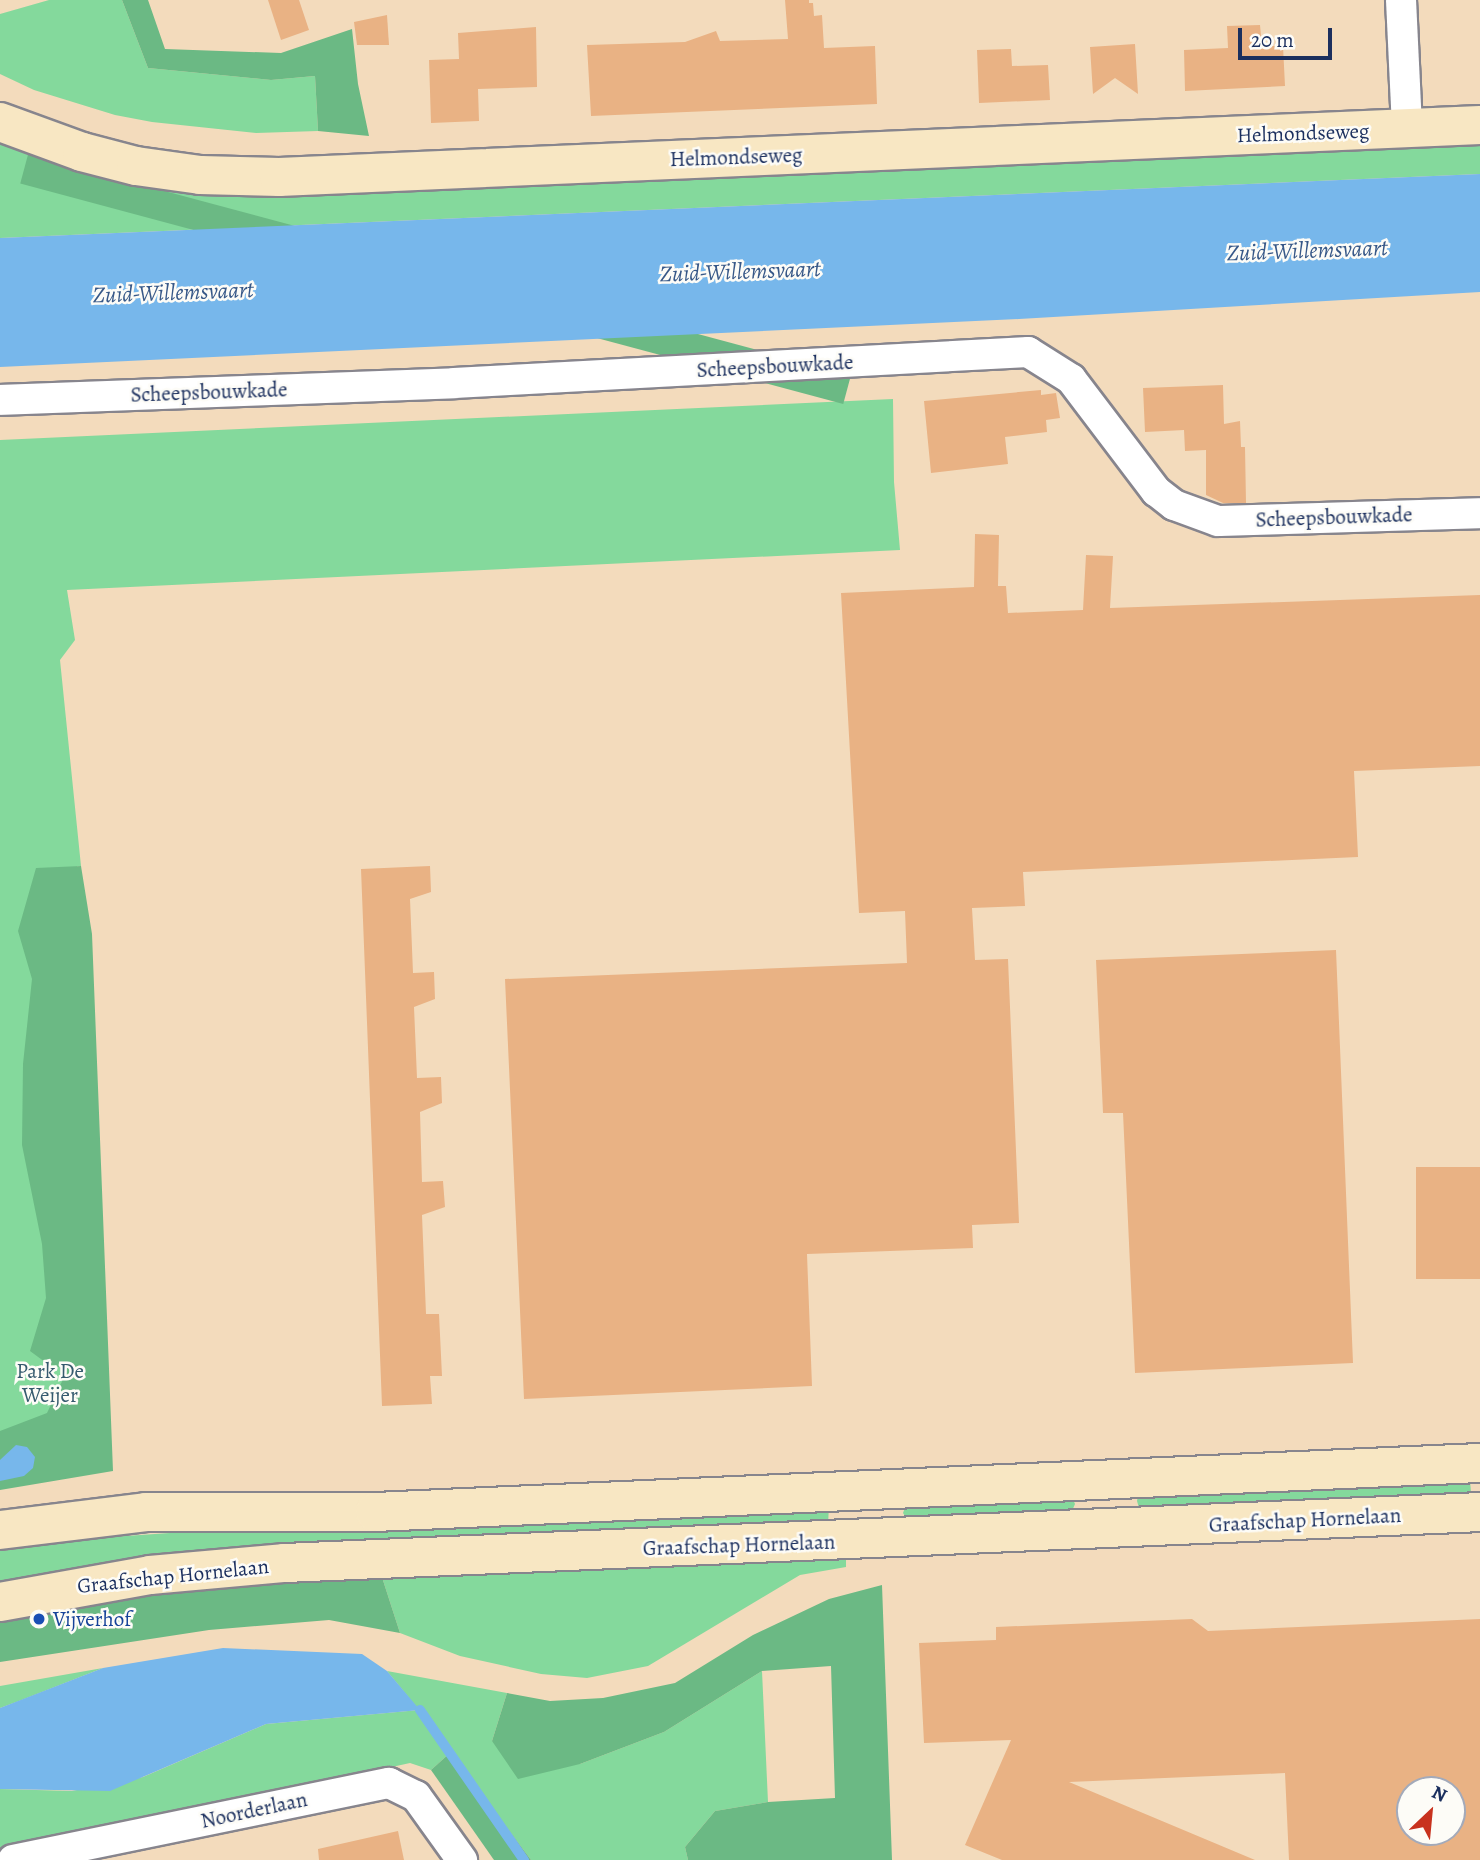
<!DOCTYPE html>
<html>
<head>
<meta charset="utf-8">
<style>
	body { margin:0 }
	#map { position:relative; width:1480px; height:1860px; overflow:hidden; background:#f3dbbc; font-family:Alegreya,serif }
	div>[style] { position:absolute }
	.green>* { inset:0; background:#84d99c }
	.forest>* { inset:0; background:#6bb984; transform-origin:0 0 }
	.water>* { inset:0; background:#77b7eb }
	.stream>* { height:10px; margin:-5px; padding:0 5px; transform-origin:5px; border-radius:5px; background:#77b7eb }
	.building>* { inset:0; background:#e9b284; transform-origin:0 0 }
	.roads { filter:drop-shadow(2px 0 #87858d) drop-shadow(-2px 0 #87858d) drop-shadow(0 2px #87858d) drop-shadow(0 -2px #87858d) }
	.street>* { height:30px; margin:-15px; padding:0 15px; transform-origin:15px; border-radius:15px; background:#fff }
	.secondary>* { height:38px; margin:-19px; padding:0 19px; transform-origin:19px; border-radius:19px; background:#f8e7c3 }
	.dots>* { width:19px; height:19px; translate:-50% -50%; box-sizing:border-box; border:4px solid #fdfcf7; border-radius:50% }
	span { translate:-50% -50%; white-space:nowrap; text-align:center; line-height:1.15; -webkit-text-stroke:5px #fdfcf7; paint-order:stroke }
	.street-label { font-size:21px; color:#1b2f5e }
	.park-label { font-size:21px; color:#355a6e }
	.transit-label { font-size:21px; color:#164399 }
	.left { translate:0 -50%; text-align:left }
	.water-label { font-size:23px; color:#375888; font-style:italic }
	.north { position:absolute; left:1396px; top:1776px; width:70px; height:70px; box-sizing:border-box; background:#fdfcf7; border:2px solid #a3aaba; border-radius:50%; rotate:26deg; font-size:19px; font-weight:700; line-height:28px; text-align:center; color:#1b2f5e }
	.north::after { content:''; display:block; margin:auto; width:24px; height:32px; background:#c8321e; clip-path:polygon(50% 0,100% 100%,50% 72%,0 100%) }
	.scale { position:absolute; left:1238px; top:28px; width:94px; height:32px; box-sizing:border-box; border:4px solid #1b2f5e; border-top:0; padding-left:9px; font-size:21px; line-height:24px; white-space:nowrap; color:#1b2f5e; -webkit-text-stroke:5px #fdfcf7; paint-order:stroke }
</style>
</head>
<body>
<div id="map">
	<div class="green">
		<i style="clip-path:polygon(49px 0,122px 0,148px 68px,271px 80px,315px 76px,318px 131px,256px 133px,152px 122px,115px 115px,34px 90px,0 74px,0 14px)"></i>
		<i style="clip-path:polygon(0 138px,252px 193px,368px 193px,1480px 143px,1480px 174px,0 238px)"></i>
		<i style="clip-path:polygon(893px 399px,894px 482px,900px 550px,67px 590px,75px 640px,60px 660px,81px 866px,77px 866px,102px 1439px,0 1453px,0 440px)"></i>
		<i style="clip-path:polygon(1470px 1480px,1471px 1493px,1465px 1496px,1139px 1508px,1137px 1501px,1138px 1496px)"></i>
		<i style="clip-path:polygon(1072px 1497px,1075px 1504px,1072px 1511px,907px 1519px,903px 1513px,906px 1505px)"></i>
		<i style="clip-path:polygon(829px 1504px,828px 1526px,0 1587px,0 1551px,111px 1537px,228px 1529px)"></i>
		<i style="clip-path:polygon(846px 1556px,846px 1567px,800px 1575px,648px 1666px,587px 1678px,541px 1674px,460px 1656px,400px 1633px,380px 1571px)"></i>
		<i style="clip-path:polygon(103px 1668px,19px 1701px,0 1708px,0 1686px)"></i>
		<i style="clip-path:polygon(387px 1671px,507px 1693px,492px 1741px,580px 1764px,664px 1732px,762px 1671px,768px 1802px,715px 1811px,685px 1847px,688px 1860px,531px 1860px,451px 1752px,431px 1770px,410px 1763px,0 1853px,0 1789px,72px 1791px,143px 1777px,266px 1724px,419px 1710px)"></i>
	</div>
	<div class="forest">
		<i style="clip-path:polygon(122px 0,148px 0,165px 49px,281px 53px,352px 29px,358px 84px,369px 136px,318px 131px,315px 76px,271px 80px,148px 68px)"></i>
		<i style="left:851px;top:375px;width:30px;height:852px;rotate:105deg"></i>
		<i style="clip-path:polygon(81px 866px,92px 934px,113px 1471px,0 1490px,0 1431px,47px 1413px,66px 1373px,56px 1365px,49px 1365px,30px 1351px,46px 1298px,42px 1244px,22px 1145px,23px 1064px,32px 979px,18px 931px,36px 868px)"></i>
		<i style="clip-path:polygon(380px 1571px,400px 1633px,329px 1620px,209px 1630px,0 1662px,0 1620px,187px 1584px)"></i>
		<i style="clip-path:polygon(882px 1585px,892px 1860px,688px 1860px,685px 1847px,715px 1811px,768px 1802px,835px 1798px,831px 1666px,762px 1671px,664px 1732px,580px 1764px,518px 1779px,492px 1741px,507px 1693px,550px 1701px,603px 1698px,675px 1683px,753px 1635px,829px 1599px)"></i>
		<i style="clip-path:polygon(451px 1752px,531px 1860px,494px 1860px,431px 1770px)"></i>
	</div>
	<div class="water">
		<i style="clip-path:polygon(1480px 174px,1480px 292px,1019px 319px,0 367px,0 238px)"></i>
		<i style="clip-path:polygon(16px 1445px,27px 1447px,35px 1457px,33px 1468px,24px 1476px,0 1481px,0 1460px)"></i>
		<i style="clip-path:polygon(223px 1648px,362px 1654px,387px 1671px,420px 1710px,266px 1724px,110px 1791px,0 1789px,0 1708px,103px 1668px)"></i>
	</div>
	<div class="stream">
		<i style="left:420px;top:1710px;width:183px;rotate:55.3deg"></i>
	</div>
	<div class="building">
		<i style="clip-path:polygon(268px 0,299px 0,309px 30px,281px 40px)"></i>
		<i style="clip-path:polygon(785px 0,809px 0,809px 3px,813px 3px,814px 16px,822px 15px,824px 48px,875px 46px,877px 104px,591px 116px,587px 45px,685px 42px,716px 31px,720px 41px,788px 39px)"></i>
		<i style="clip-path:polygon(387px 15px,389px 45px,357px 45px,354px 22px)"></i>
		<i style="clip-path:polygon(1260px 25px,1262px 46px,1283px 46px,1285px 86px,1185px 91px,1184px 50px,1228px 48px,1227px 26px)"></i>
		<i style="clip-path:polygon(536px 27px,537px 87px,478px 89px,479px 121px,431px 123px,429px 60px,459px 59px,458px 33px)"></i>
		<i style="clip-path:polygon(1135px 44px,1138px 94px,1115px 78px,1093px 94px,1090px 47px)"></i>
		<i style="clip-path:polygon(1011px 49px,1012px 66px,1048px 65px,1050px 100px,979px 103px,977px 50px)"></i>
		<i style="clip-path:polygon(1223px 385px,1224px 424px,1240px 421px,1241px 447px,1245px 447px,1246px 503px,1223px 503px,1206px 495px,1206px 450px,1185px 451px,1184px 430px,1145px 432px,1143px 388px)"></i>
		<i style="clip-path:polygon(1041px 390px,1041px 395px,1056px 393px,1060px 418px,1046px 420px,1047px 432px,1005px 437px,1008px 464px,931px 473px,924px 401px)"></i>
		<i style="clip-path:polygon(975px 534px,999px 535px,998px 586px,1006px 586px,1008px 613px,1083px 610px,1086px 555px,1113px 556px,1110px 608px,1480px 595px,1480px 766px,1354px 771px,1358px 857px,1023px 872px,1025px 906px,972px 908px,975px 960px,1008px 959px,1019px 1223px,972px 1225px,973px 1248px,807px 1254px,812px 1386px,524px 1399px,505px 979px,907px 963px,905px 911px,859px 913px,841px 593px,974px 587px)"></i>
		<i style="clip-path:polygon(430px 866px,431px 892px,410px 899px,413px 973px,434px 972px,435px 999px,414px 1007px,417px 1078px,441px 1077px,442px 1103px,420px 1112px,422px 1182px,443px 1181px,445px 1207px,422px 1215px,426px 1314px,439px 1314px,442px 1376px,430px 1376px,432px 1404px,382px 1406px,361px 869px)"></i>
		<i style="clip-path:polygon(1336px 950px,1353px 1363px,1135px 1373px,1123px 1113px,1103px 1113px,1096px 960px)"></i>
		<i style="left:1480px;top:1167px;width:112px;height:64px;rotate:90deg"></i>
		<i style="clip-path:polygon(evenodd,1192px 1619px,1208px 1631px,1480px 1619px,1480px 1860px,1289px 1860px,1285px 1773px,1069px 1782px,1255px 1860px,1002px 1860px,965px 1845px,1011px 1740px,924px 1743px,919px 1643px,996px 1640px,996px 1627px,1192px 1619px,1410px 1790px,1452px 1790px,1452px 1832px,1410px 1832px,1410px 1790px)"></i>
		<i style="clip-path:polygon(398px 1831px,404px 1860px,319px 1860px,318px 1849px)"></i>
	</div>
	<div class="roads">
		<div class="street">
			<i style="left:1401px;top:0;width:129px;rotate:87.3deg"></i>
			<i style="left:0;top:400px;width:454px;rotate:-2.1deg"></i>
			<i style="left:454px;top:383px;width:575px;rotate:-3.09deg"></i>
			<i style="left:1028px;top:352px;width:51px;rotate:32.1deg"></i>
			<i style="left:1071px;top:379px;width:141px;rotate:52.8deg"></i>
			<i style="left:1156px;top:491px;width:23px;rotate:38deg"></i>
			<i style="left:1174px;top:505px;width:47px;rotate:20deg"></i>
			<i style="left:1218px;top:521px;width:262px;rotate:-1.7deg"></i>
			<i style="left:13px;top:1860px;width:384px;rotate:-11.6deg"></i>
			<i style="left:389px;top:1783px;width:30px;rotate:26deg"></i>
			<i style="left:416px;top:1796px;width:79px;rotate:54.3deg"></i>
		</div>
		<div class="secondary">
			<i style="left:0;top:122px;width:87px;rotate:20.1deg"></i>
			<i style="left:82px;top:152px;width:56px;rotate:14.5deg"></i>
			<i style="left:136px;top:166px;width:65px;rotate:8deg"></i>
			<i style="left:200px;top:175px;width:79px;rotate:1.5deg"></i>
			<i style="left:279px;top:177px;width:1202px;rotate:-2.48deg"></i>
			<i style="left:0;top:1530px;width:147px;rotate:-7deg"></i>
			<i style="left:146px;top:1512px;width:229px"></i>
			<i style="left:375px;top:1512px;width:1106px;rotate:-2.54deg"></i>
			<i style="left:0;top:1602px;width:152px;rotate:-10.2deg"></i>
			<i style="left:150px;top:1575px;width:136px;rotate:-5.1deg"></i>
			<i style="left:285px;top:1563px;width:1196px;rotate:-2.44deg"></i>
		</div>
	</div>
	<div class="dots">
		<i style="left:39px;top:1619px;background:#1a4fb4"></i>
	</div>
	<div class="street-label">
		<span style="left:1303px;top:133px;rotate:-2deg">Helmondseweg</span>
		<span style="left:736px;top:157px;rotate:-2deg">Helmondseweg</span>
		<span style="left:775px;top:366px;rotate:-3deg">Scheepsbouwkade</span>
		<span style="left:209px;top:392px;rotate:-2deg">Scheepsbouwkade</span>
		<span style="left:1334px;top:517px;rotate:-2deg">Scheepsbouwkade</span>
		<span style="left:1305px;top:1520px;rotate:-3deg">Graafschap Hornelaan</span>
		<span style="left:739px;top:1545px;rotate:-2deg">Graafschap Hornelaan</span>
		<span style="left:173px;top:1576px;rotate:-6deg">Graafschap Hornelaan</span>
		<span style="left:254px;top:1810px;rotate:-12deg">Noorderlaan</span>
	</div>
	<div class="park-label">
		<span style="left:50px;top:1383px">Park De<br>Weijer</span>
	</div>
	<div class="transit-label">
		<span class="left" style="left:53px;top:1619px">Vijverhof</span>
	</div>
	<div class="water-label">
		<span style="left:1307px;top:251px;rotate:-2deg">Zuid-Willemsvaart</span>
		<span style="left:740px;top:272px;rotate:-2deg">Zuid-Willemsvaart</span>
		<span style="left:173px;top:293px;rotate:-2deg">Zuid-Willemsvaart</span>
	</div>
	<div class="north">N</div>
	<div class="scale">20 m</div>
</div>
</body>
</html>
